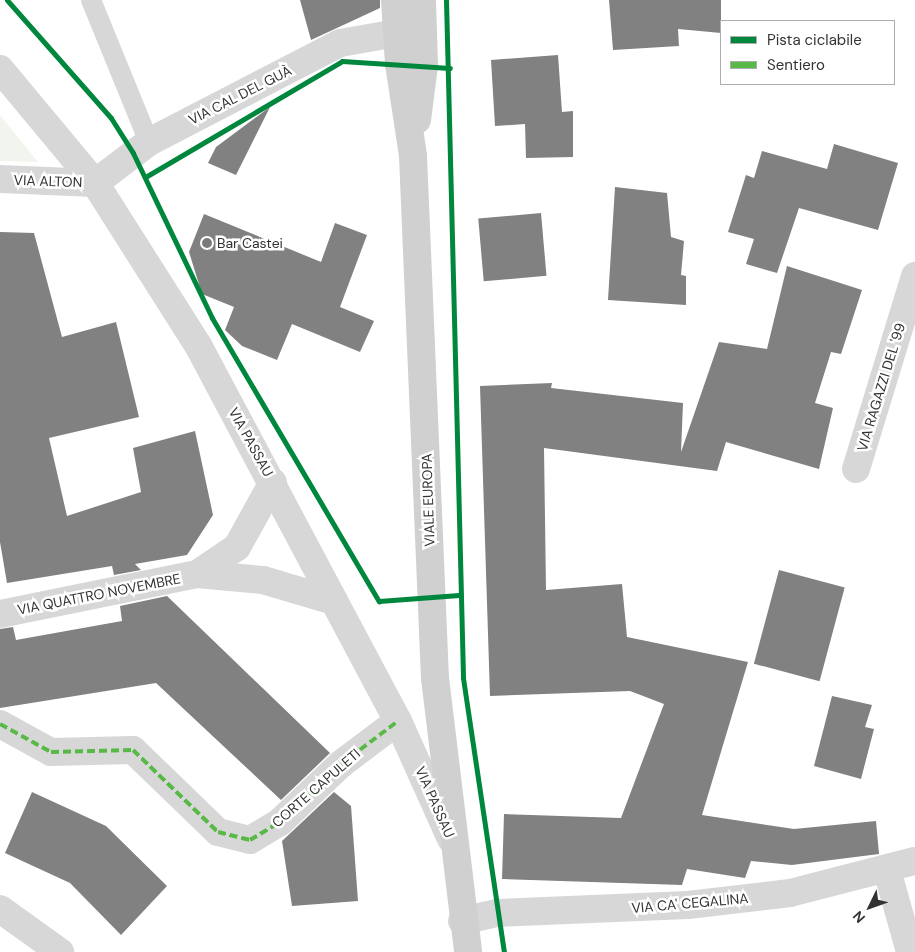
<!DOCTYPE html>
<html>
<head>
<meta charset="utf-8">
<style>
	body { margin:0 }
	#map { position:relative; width:915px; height:952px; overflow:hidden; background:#fff; font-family:"DM Sans",sans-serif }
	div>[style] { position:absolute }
	.green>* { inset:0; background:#f1f5ed }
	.building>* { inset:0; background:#818181; transform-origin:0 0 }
	.service>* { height:20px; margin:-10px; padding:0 10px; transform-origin:10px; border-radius:10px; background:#d7d7d7 }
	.pedestrian>* { height:28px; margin:-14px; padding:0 14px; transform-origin:14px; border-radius:14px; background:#d7d7d7 }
	.minor>* { height:28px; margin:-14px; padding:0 14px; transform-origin:14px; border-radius:14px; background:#d7d7d7 }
	.tertiary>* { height:28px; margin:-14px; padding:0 14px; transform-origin:14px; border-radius:14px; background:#d7d7d7 }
	.secondary>* { height:28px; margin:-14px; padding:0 14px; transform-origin:14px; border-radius:14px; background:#d0d0d0 }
	.quiet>* { height:4px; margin-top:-2px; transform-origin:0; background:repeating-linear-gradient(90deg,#58b947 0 8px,transparent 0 12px) }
	.cycleway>* { height:5px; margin:-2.5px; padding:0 2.5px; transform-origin:2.5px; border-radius:2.5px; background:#00873e }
	.dots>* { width:14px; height:14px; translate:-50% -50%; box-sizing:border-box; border:2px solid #fff; border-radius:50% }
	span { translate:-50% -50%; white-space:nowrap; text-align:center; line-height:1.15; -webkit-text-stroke:5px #fff; paint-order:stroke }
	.street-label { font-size:14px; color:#333 }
	.poi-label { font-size:14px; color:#333 }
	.left { translate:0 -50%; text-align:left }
	.legend { position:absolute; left:720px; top:20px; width:175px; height:65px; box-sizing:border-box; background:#fff; border:1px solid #adadad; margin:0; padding:6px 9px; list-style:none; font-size:15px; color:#333 }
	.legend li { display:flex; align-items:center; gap:10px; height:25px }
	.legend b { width:25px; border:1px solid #adadad }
	.north { position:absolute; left:845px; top:882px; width:50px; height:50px; -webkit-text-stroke:4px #fff; paint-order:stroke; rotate:228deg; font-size:14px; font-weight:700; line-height:20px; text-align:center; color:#333 }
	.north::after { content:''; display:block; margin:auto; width:18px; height:22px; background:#333; clip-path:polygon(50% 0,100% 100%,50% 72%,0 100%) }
</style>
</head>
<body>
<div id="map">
	<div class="green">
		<i style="clip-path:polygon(0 115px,38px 162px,0 161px)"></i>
	</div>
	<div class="building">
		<i style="clip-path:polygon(300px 0,380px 0,380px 8px,311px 40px)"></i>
		<i style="clip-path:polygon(609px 0,721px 0,721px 33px,678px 29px,679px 46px,613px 50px)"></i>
		<i style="clip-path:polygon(558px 55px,562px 112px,573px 111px,573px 157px,526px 158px,525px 124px,495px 126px,491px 60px)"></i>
		<i style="clip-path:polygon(270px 107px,236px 175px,208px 163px,216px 147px)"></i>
		<i style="clip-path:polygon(834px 144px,898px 163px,878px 230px,799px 208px,777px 273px,746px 264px,754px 239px,728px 232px,746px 175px,754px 178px,762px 151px,827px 169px)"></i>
		<i style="clip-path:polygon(615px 187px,667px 193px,671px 237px,684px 241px,681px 275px,686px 276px,686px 305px,608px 300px)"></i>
		<i style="left:541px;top:213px;width:63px;height:63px;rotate:85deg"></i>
		<i style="clip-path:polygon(204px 214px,321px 262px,335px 223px,367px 235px,340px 307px,374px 321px,360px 352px,292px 324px,277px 360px,242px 346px,225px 330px,234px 307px,202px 294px,189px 252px)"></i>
		<i style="clip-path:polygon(0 232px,34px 233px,62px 337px,116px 322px,139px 417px,49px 438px,67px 516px,141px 492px,133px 448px,195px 431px,213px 515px,187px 555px,135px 564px,141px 570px,114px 575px,112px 566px,7px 583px,0 542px)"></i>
		<i style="clip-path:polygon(787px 266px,862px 290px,841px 354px,831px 352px,815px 403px,833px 408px,819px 469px,726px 442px,717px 471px,544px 448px,546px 590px,622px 584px,627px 637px,748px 662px,702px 815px,794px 829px,876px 821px,879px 854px,792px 865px,751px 861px,745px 878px,687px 869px,682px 885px,502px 879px,504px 814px,621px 818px,664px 704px,630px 691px,490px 696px,480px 386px,552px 383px,551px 388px,683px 403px,681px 452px,719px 342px,767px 349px)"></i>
		<i style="left:779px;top:570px;width:68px;height:97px;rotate:15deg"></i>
		<i style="clip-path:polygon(167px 596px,330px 753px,281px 800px,156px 683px,0 708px,0 629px,13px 627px,16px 640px,122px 621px,120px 606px)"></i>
		<i style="clip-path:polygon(832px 696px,872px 705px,865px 727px,874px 729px,861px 779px,814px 766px)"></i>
		<i style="clip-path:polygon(32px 792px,106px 826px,167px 886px,121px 935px,70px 883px,5px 853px)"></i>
		<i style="clip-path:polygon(334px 792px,351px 806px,358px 901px,292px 906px,282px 841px)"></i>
	</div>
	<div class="service">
		<i style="left:91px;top:0;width:153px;rotate:67.8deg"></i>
	</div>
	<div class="pedestrian">
		<i style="left:0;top:724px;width:58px;rotate:28.8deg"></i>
		<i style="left:51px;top:752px;width:82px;rotate:-1.4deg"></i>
		<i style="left:133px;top:750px;width:118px;rotate:44deg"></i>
		<i style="left:218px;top:832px;width:33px;rotate:14deg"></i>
		<i style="left:250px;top:840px;width:35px;rotate:-31deg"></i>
		<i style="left:280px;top:822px;width:84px;rotate:-43.6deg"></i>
		<i style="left:341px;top:764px;width:71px;rotate:-37deg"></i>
	</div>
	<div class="minor">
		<i style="left:0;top:179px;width:95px;rotate:2.4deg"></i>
		<i style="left:95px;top:183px;width:68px;rotate:-37.2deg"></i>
		<i style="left:149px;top:142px;width:215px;rotate:-27.4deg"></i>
		<i style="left:340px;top:43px;width:58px;rotate:-10deg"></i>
		<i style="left:856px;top:469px;width:202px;rotate:-73deg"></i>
		<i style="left:197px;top:574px;width:48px;rotate:-34deg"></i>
		<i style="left:237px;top:547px;width:74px;rotate:-61deg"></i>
		<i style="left:0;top:614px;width:201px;rotate:-11.5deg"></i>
		<i style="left:197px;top:574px;width:66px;rotate:5.2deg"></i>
		<i style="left:263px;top:580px;width:74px;rotate:16.5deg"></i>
		<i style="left:887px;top:870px;width:85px;rotate:74.3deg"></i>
		<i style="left:0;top:909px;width:74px;rotate:35.6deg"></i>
		<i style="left:462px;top:921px;width:36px;rotate:-13deg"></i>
		<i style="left:497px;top:913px;width:191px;rotate:-2.4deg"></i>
		<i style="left:688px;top:905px;width:103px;rotate:-6.7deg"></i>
		<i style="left:790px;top:893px;width:129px;rotate:-14.4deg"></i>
	</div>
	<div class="tertiary">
		<i style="left:0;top:69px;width:148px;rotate:50.2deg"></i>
		<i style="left:95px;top:183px;width:194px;rotate:57.6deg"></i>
		<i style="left:199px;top:347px;width:424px;rotate:62deg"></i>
		<i style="left:398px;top:721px;width:129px;rotate:65.8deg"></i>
	</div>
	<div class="secondary">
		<i style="left:395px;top:0;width:64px;rotate:86.4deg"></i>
		<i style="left:399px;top:64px;width:93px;rotate:81.3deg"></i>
		<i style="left:413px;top:156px;width:522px;rotate:87.59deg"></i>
		<i style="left:435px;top:678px;width:276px;rotate:83.1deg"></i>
		<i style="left:417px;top:120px;width:55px;rotate:-82.7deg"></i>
		<i style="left:424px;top:65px;width:65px;rotate:-91.8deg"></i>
	</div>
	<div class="quiet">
		<i style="left:0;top:724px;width:58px;rotate:28.8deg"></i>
		<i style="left:51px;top:752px;width:82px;rotate:-1.4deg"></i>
		<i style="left:133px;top:750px;width:118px;rotate:44deg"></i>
		<i style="left:218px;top:832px;width:33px;rotate:14deg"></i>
		<i style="left:250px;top:840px;width:35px;rotate:-31deg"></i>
		<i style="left:280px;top:822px;width:84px;rotate:-43.6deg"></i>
		<i style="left:341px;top:764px;width:71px;rotate:-37deg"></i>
	</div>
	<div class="cycleway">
		<i style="left:7px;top:0;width:157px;rotate:48.6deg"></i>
		<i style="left:111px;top:118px;width:41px;rotate:57.8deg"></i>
		<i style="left:133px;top:153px;width:183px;rotate:64.4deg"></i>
		<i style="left:212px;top:318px;width:329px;rotate:59.5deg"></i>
		<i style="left:379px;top:601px;width:80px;rotate:-4.3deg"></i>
		<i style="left:446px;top:0;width:678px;rotate:88.56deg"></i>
		<i style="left:463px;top:678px;width:277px;rotate:81.5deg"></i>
		<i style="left:147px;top:176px;width:226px;rotate:-30.5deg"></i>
		<i style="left:342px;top:61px;width:108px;rotate:3.7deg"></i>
	</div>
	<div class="dots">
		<i style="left:207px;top:243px;background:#7a7a7a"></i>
	</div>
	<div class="street-label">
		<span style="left:240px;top:95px;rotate:-27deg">VIA CAL DEL GUÀ</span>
		<span style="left:48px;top:181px;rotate:2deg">VIA ALTON</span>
		<span style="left:881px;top:387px;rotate:-73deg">VIA RAGAZZI DEL '99</span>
		<span style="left:251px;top:442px;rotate:61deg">VIA PASSAU</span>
		<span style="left:428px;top:500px;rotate:-92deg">VIALE EUROPA</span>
		<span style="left:99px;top:594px;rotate:-11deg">VIA QUATTRO NOVEMBRE</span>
		<span style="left:316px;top:788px;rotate:-41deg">CORTE CAPULETI</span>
		<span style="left:435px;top:802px;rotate:66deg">VIA PASSAU</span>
		<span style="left:690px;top:903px;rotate:-5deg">VIA CA' CEGALINA</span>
	</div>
	<div class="poi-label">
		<span class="left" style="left:217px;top:243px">Bar Castei</span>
	</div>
	<ul class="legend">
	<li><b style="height:6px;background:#00873e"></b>Pista ciclabile</li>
	<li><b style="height:6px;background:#58b947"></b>Sentiero</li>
	</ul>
	<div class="north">N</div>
</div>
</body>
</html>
